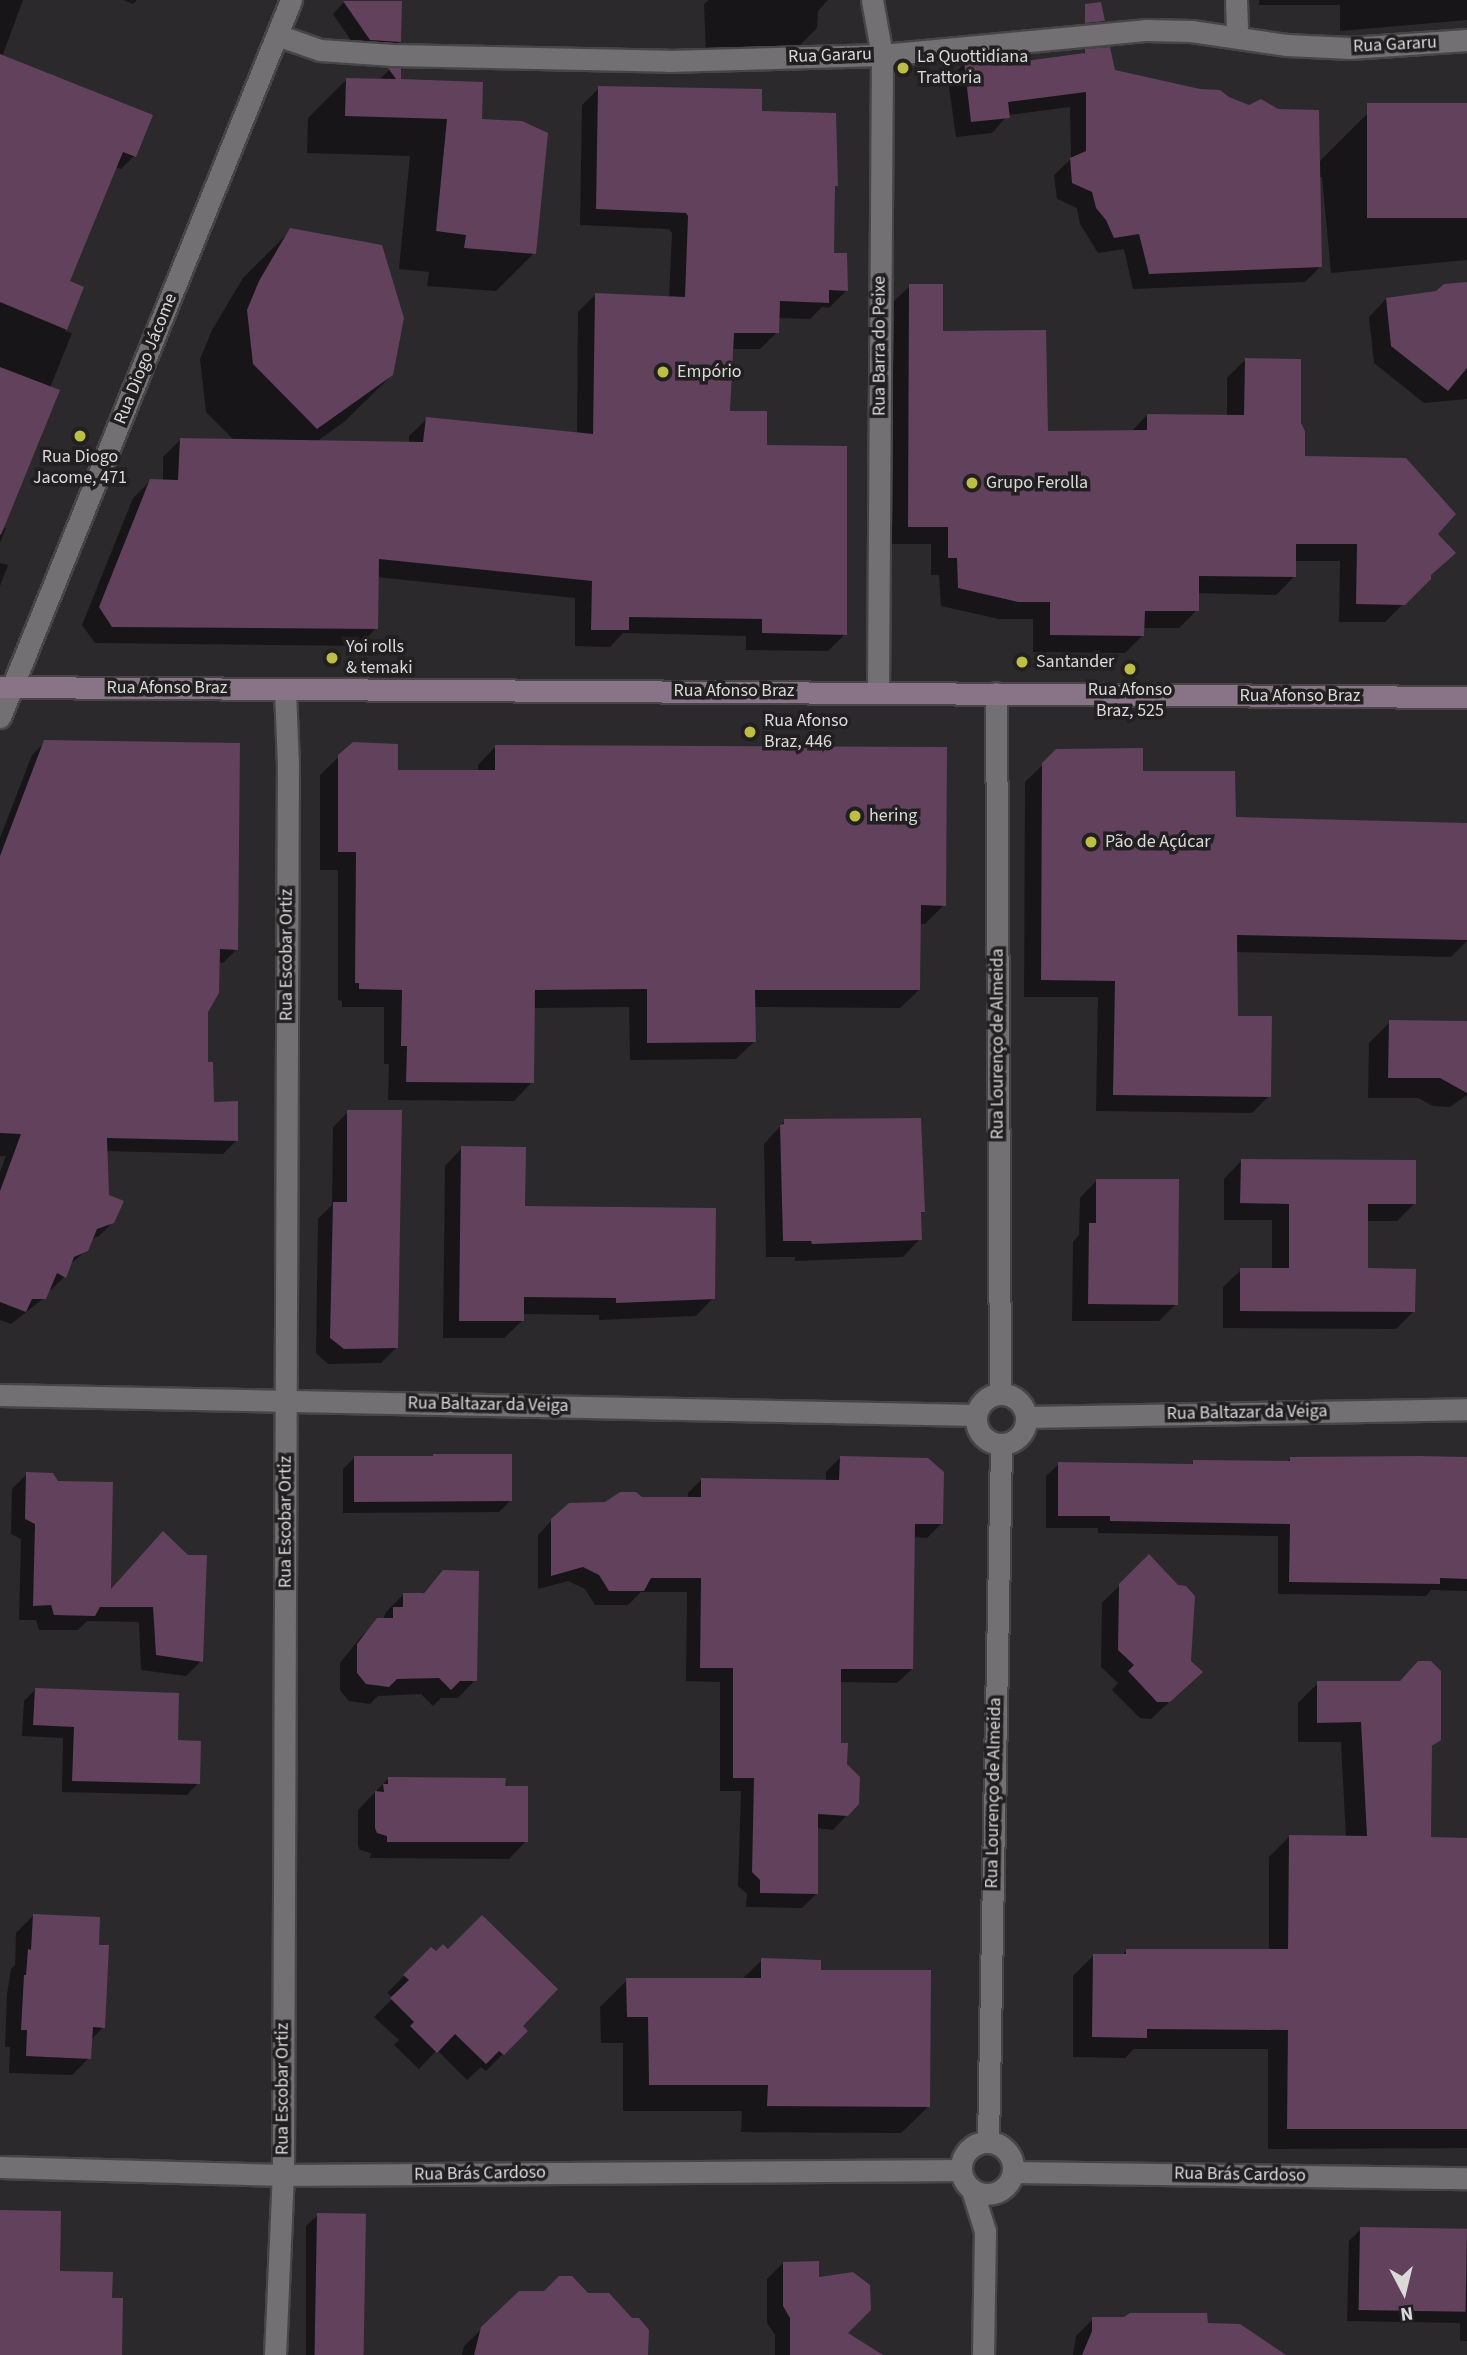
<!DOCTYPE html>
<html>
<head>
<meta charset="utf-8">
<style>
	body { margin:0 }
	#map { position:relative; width:1467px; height:2355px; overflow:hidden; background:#2b292b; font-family:"Source Sans 3",sans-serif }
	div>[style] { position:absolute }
	.shadow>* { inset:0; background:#0007 }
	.building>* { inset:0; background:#61415c; transform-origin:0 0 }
	.roads { filter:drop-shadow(2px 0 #484547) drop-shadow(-2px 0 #484547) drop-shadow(0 2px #484547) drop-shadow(0 -2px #484547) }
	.street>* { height:21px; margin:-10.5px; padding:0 10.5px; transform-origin:10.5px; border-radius:10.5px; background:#737073 }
	.street>.ring { margin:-10.5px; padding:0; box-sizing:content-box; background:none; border:21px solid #737073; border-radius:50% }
	.secondary>* { height:21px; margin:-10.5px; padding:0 10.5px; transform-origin:10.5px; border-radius:10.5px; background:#897487 }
	.dots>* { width:19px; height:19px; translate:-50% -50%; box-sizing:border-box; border:4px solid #221f21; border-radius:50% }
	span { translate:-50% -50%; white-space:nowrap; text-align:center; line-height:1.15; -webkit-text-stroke:7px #221f21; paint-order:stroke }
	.street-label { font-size:18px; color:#dbdadb }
	.poi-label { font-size:18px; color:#dbdadb }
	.left { translate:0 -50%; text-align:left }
	.north { position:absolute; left:1369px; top:2257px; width:70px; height:70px; -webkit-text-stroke:5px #221f21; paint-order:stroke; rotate:173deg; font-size:19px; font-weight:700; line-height:28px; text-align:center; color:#dbdadb }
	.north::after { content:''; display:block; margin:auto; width:24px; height:32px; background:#dbdadb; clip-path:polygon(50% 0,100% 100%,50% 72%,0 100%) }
</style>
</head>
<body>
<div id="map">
	<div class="shadow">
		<i style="clip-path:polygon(0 0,23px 0,2px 57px,134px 156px,121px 169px,115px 167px,68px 282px,82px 288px,65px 331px,72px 333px,50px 388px,3px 527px,6px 528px,0 543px)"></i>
		<i style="clip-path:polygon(123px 0,137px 0,133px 4px)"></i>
		<i style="clip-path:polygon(709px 0,828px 0,818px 11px,817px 28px,792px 53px,706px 53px,704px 4px)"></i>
		<i style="clip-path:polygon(1259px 0,1467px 0,1467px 20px,1340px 31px,1340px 5px,1259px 5px)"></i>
		<i style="clip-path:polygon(344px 2px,400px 41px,388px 53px,358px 51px,333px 14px)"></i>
		<i style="clip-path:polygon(1086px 51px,1113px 71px,1319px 162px,1367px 114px,1467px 104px,1467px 260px,1331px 273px,1322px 177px,1319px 177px,1321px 266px,1305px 282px,1133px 289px,1124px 249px,1098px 253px,1080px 224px,1077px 208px,1057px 199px,1054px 175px,1071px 159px,1070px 107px,1008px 115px,992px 133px,956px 137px,948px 80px,964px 64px,1002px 66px,1081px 56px)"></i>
		<i style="clip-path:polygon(389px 70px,399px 70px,399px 81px,480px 120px,534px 253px,496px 291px,427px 286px,429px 272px,399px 269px,410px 156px,307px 153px,308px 118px,346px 80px,378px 81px)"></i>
		<i style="clip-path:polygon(599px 88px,760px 112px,836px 185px,833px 189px,832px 255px,846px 291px,829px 308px,822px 307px,810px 319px,778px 318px,777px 332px,760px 349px,731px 349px,728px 412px,765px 447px,845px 634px,828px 651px,746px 650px,746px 636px,623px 633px,610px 647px,575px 646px,575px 598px,377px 577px,376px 628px,359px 646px,95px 643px,82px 625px,133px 498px,150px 481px,163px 481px,163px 457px,180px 440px,235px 441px,206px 412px,200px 359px,212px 330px,243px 278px,291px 230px,392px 375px,344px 422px,316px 442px,409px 443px,409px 436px,427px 419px,577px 435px,578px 312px,595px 295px,669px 298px,672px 233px,669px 229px,580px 225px,582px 105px)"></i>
		<i style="clip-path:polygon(1467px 284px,1467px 399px,1424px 403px,1374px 363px,1369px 317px,1386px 299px,1437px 293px)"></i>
		<i style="clip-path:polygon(910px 286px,941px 333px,1046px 433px,1131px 432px,1147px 415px,1227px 416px,1227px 378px,1245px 360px,1299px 424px,1303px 458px,1436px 534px,1429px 578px,1385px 622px,1339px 622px,1340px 561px,1294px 561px,1294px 577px,1276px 595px,1197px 593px,1197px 610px,1179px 628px,1143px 628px,1143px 635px,1125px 653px,1033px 652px,1033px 619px,999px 619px,941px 606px,939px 575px,931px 575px,931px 544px,891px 544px,892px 303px)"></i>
		<i style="clip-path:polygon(0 563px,8px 565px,0 586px)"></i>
		<i style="clip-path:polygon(45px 742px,236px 950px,223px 963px,218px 962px,206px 1011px,206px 1064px,212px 1103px,237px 1140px,223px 1154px,106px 1151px,107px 1196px,113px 1222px,99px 1236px,91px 1239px,87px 1250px,69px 1265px,64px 1277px,51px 1290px,48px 1288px,44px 1298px,11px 1324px,0 1320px,0 1172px,6px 1156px,0 1156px,0 838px,32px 755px)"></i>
		<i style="clip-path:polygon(350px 746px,396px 771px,478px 771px,478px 765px,496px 746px,944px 905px,925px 924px,919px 924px,919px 990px,900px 1008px,754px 1007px,755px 1041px,736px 1059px,630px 1060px,629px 1007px,533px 1008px,532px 1082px,514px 1101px,388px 1100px,389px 1064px,384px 1064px,384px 1007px,342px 1007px,342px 1001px,338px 1000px,338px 870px,320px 870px,320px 775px)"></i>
		<i style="clip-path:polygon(1057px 751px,1141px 772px,1234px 819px,1467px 825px,1467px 941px,1451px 957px,1236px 952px,1237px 1018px,1269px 1096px,1252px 1113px,1096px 1111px,1098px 997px,1024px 997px,1025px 782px)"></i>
		<i style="clip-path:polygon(1390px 1022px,1467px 1023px,1467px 1095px,1450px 1107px,1433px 1106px,1418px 1098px,1368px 1098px,1369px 1043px)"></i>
		<i style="clip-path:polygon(348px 1112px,396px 1348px,381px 1363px,328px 1364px,316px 1353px,318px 1219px,332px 1205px,333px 1127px)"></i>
		<i style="clip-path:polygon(785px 1121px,923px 1211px,920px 1214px,920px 1239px,903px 1257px,795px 1261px,795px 1257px,766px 1257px,764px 1144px)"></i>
		<i style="clip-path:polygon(462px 1148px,523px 1208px,713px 1298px,696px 1316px,599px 1320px,599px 1315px,522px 1314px,522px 1321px,504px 1338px,443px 1338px,445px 1166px)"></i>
		<i style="clip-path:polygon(1241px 1161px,1414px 1204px,1397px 1221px,1367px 1221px,1366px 1270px,1414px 1311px,1396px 1329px,1223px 1328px,1223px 1287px,1241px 1270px,1272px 1270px,1272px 1220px,1224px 1220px,1224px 1179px)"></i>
		<i style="clip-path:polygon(1097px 1180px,1176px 1304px,1159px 1321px,1072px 1321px,1073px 1242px,1079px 1235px,1080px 1198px)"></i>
		<i style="clip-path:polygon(354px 1458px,510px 1501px,499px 1512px,343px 1513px,343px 1469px)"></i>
		<i style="clip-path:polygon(840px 1458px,941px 1524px,927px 1538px,913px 1537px,912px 1669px,897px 1683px,839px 1682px,840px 1745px,847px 1815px,833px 1830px,816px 1828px,817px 1893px,802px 1908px,746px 1907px,747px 1894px,738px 1886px,741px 1791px,720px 1791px,720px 1682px,686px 1681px,687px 1592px,641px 1592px,628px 1605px,595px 1605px,585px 1589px,568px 1581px,538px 1589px,538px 1535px,552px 1520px,606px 1504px,641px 1499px,688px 1499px,688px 1493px,702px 1479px,826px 1481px,826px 1472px)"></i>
		<i style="clip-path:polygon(1291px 1458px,1467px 1458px,1467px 1591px,1431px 1590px,1426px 1596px,1278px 1594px,1278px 1536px,1098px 1533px,1098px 1528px,1046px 1528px,1046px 1476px,1059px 1464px,1190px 1466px,1194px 1462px,1286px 1463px)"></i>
		<i style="clip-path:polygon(27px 1474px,109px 1592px,187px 1556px,201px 1661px,186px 1676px,141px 1670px,139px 1622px,87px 1621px,78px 1630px,39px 1630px,36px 1620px,19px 1620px,21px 1539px,11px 1534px,12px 1489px)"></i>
		<i style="clip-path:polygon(1149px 1556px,1183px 1689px,1151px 1719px,1140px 1718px,1112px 1690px,1118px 1683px,1101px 1667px,1102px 1603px)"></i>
		<i style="clip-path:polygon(443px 1572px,475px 1680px,458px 1698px,441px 1698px,433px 1706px,421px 1694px,378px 1696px,370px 1704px,349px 1701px,340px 1690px,340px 1663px,360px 1638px,378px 1620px,383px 1620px,386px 1612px,404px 1594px,422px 1594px)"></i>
		<i style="clip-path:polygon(1318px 1683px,1439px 1740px,1430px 1749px,1430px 1839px,1467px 1840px,1467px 2148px,1268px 2149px,1268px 2049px,1134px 2049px,1125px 2058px,1073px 2057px,1073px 1976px,1094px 1955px,1121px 1956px,1127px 1950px,1269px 1951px,1269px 1857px,1289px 1837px,1346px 1838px,1341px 1742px,1298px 1742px,1298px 1703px)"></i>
		<i style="clip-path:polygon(35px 1690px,176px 1742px,198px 1783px,187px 1795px,62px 1792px,63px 1738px,22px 1736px,24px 1701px)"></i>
		<i style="clip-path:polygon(388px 1779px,503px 1788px,526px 1841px,509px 1859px,370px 1858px,371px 1853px,360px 1850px,358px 1846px,358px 1810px)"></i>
		<i style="clip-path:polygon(34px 1915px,98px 1946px,103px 2027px,90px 2041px,89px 2058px,72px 2075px,9px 2073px,10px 2047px,5px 2047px,7px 1994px,11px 1969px,15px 1965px,16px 1933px)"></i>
		<i style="clip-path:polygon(431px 1949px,525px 2031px,486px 2071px,481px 2067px,467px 2080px,437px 2050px,419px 2069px,394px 2045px,399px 2040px,374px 2017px,393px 1998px,387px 1993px)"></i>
		<i style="clip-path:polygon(762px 1960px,819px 1972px,928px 2107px,901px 2133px,741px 2132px,742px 2111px,623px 2111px,623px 2043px,601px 2043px,600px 2007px,627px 1980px,742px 1979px)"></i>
		<i style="clip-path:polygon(318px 2215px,363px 2355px,306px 2355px,306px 2226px)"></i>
		<i style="clip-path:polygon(1361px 2229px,1467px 2230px,1467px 2341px,1460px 2341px,1460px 2323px,1347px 2321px,1349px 2241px)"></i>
		<i style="clip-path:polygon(783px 2263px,817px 2279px,845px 2333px,875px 2355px,775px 2355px,775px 2335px,767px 2323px,767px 2279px)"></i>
		<i style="clip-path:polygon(545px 2293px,637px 2355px,462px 2355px,464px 2346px,483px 2328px)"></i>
		<i style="clip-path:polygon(1093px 2319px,1207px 2325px,1257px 2355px,1073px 2355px,1076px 2336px)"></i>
	</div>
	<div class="building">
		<i style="clip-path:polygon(343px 1px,402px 1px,401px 42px,370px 40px)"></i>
		<i style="clip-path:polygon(1101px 2px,1105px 21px,1085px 23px,1085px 4px)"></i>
		<i style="clip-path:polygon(1110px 47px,1115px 70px,1200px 89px,1220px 90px,1229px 97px,1249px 105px,1261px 99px,1278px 109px,1319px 110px,1322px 267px,1149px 274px,1139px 234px,1114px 238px,1106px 220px,1096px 208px,1092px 192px,1072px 183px,1070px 158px,1086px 151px,1086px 92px,1008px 102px,1010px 118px,971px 122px,964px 62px,1002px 58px,1003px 64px,1085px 53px,1085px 49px)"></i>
		<i style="clip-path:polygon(0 54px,153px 115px,136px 157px,123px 152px,70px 281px,84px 287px,67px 330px,0 302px)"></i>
		<i style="clip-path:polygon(388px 68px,401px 68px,401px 79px,483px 82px,482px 119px,522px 121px,548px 133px,536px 254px,464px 248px,466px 235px,436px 231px,447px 119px,345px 116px,346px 78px,396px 79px)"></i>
		<i style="clip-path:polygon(598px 86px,762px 89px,762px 111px,836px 113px,838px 186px,835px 186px,834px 253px,847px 253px,848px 291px,829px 290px,829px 303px,780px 301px,779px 333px,734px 333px,730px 411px,767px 411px,767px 445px,847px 446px,847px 635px,762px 633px,762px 619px,629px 617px,629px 630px,591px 630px,592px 581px,379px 559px,378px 629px,112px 627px,99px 607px,150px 479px,178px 480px,180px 438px,423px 442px,426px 417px,593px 434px,595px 293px,685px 297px,688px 216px,686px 213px,596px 209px)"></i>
		<i style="left:1467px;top:103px;width:115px;height:100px;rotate:90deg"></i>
		<i style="clip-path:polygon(290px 228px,382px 245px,404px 318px,393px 375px,317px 429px,253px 364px,247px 310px,259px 281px)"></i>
		<i style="clip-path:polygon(1467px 282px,1467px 368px,1448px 391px,1391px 346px,1386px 298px,1436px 291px,1444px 284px)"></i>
		<i style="clip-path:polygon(909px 284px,943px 284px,943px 331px,1046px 330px,1048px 431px,1147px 430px,1147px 414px,1244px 415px,1245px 358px,1301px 359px,1301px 423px,1305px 431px,1305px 456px,1406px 458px,1456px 514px,1438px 534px,1456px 553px,1431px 575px,1431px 579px,1405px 605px,1356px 604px,1357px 544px,1296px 544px,1296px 577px,1199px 576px,1199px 611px,1145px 611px,1144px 636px,1050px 635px,1050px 602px,1018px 602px,958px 588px,957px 558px,948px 558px,948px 527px,908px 527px)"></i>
		<i style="clip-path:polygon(0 367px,60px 390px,1px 535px,0 534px)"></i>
		<i style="clip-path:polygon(44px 740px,240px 743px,238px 950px,220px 949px,219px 993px,208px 1012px,208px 1062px,213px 1062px,214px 1102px,238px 1101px,238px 1141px,107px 1138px,109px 1195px,124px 1201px,114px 1223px,97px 1229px,88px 1251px,74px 1257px,66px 1278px,57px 1273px,46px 1299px,32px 1299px,26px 1312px,0 1302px,0 1191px,21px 1134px,0 1133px,0 856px)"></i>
		<i style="clip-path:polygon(353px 742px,398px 744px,398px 770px,495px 770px,495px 745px,947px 747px,946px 906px,921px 905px,920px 990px,755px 990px,756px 1042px,647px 1043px,647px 989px,535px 990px,534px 1083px,406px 1082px,407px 1046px,401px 1046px,402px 990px,359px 989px,359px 983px,355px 983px,356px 852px,338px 852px,338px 755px)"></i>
		<i style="clip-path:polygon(1143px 748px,1143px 771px,1235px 771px,1236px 817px,1467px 823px,1467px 940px,1237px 935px,1238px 1016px,1272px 1016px,1271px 1097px,1113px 1095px,1115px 981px,1041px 980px,1042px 763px,1056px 749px)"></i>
		<i style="clip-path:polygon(1389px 1020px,1467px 1021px,1467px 1093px,1440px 1078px,1388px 1078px)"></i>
		<i style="clip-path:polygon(347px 1110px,402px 1110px,398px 1348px,344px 1349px,330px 1338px,333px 1202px,347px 1202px)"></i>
		<i style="clip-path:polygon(921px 1118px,925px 1212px,921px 1212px,922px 1240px,812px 1244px,811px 1241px,783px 1241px,780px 1125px,784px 1124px,784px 1119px)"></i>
		<i style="clip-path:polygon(461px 1146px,526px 1147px,525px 1206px,716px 1208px,715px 1299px,616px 1303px,616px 1298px,524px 1297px,524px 1321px,459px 1321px)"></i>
		<i style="clip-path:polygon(1241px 1159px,1416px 1160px,1416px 1204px,1368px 1204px,1368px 1268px,1416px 1269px,1415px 1312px,1240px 1311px,1240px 1268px,1289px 1268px,1289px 1204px,1240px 1203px)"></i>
		<i style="clip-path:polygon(1096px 1179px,1179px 1179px,1178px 1305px,1088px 1304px,1089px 1223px,1096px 1223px)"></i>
		<i style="clip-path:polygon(433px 1454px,512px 1454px,512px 1501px,354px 1502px,354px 1456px,433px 1456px)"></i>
		<i style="clip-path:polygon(840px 1456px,928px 1458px,944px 1472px,943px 1524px,915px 1524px,913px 1669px,841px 1669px,841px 1743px,848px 1743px,847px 1764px,860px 1777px,859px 1804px,848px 1816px,818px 1814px,818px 1894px,760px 1893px,760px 1880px,752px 1872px,754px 1778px,733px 1778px,733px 1668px,700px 1668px,701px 1578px,651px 1578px,644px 1591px,609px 1591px,599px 1575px,583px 1567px,551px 1576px,551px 1519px,569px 1503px,605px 1502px,620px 1492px,636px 1492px,642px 1497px,701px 1497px,701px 1478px,839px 1480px)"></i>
		<i style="clip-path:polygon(1419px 1456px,1467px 1457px,1467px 1579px,1440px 1578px,1440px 1584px,1289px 1582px,1290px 1524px,1110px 1521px,1110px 1516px,1058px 1516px,1058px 1462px,1193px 1464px,1193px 1460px,1290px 1461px,1290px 1457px)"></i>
		<i style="clip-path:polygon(26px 1472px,53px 1473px,58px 1481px,113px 1482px,111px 1589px,163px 1531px,188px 1555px,207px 1555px,203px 1662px,156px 1655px,153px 1607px,100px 1607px,95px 1616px,54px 1615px,51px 1605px,33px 1606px,35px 1524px,25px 1519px)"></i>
		<i style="clip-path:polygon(1149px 1554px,1178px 1585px,1186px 1586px,1195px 1596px,1191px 1661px,1203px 1672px,1170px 1702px,1157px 1702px,1128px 1671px,1134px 1665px,1118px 1650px,1119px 1584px)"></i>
		<i style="clip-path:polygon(443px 1570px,479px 1571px,477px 1681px,460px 1681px,451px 1690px,439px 1678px,397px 1679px,389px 1687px,366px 1684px,357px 1673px,357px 1644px,377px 1618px,393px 1618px,393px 1607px,403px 1607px,403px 1593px,424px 1593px)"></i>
		<i style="clip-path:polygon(1418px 1661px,1431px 1661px,1441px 1671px,1441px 1740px,1432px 1746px,1431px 1837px,1467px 1838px,1467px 2129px,1287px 2129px,1288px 2030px,1147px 2029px,1147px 2038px,1092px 2037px,1093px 1954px,1126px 1954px,1126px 1949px,1288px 1949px,1289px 1835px,1367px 1836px,1361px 1722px,1317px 1723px,1317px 1681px,1400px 1681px)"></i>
		<i style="clip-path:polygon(35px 1688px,179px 1693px,178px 1740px,201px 1741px,200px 1784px,72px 1781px,74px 1727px,33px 1725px)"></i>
		<i style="clip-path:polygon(388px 1777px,506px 1778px,505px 1786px,528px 1786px,528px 1842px,387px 1842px,387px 1836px,377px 1833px,375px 1828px,375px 1791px,384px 1792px,383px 1784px,388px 1784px)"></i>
		<i style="clip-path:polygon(33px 1914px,100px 1917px,99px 1945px,109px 1945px,105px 2028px,93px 2027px,91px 2059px,26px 2056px,27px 2030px,21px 2030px,24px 1975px,26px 1975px,28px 1949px,31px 1950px)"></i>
		<i style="clip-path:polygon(482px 1915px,558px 1989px,523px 2026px,528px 2031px,504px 2055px,499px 2051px,486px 2064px,455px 2034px,437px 2053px,410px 2026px,414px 2022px,390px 1998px,409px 1980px,403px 1975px,431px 1947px,436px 1951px,443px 1944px,448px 1949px)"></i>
		<i style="clip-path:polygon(761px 1958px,821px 1960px,821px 1970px,931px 1970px,930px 2107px,767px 2106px,768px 2085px,649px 2085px,648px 2017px,627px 2017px,626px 1978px,761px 1978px)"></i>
		<i style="clip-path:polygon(0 2210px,61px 2211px,60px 2271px,113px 2272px,112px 2298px,123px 2298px,122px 2355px,0 2355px)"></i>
		<i style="left:317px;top:2213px;width:49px;height:142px;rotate:1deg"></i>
		<i style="left:1360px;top:2227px;width:107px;height:83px;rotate:1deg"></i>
		<i style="clip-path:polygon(819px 2261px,819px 2277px,853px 2272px,870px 2285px,871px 2310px,848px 2333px,883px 2355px,790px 2355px,790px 2318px,783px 2306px,783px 2262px)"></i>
		<i style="clip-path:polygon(559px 2276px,572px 2276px,588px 2293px,609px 2293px,632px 2318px,639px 2318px,649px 2330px,648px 2355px,474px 2355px,481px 2327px,519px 2291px,544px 2291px)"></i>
		<i style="clip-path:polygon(1130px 2313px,1207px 2313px,1208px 2323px,1240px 2324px,1286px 2355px,1082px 2355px,1092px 2331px,1092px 2317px,1124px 2317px)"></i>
	</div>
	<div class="roads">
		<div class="street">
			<i style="left:872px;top:0;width:56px;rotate:79.7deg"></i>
			<i style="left:882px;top:55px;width:637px;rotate:90.36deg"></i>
			<i style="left:1236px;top:0;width:36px;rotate:88deg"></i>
			<i style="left:277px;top:35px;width:46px;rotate:19.2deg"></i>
			<i style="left:320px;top:50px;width:73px;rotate:3.9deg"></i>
			<i style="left:393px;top:55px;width:275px;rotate:1.2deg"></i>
			<i style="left:668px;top:61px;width:214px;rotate:-1.6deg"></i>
			<i style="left:882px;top:55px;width:264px;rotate:-5.4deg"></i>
			<i style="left:1145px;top:30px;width:46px;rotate:1.2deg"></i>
			<i style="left:1191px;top:31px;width:97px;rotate:8.3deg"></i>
			<i style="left:1287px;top:45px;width:63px;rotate:2.7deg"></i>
			<i style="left:1350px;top:48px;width:117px;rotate:-3.9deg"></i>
			<i style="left:996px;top:693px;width:701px;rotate:89.67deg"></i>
			<i style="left:0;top:717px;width:774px;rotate:-67.91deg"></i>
			<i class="ring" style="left:976px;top:1394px;width:29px;height:29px"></i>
			<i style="left:0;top:1395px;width:976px;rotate:1.17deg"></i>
			<i style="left:1026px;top:1417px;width:441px;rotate:-1deg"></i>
			<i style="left:988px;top:2142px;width:697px;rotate:-88.93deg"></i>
			<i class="ring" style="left:961px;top:2142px;width:31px;height:31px"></i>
			<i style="left:0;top:2167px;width:283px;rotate:1.6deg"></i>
			<i style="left:283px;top:2175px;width:678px;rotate:-0.42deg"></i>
			<i style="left:1013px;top:2172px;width:454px;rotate:0.8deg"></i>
			<i style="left:972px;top:2190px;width:43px;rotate:72.4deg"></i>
			<i style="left:985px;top:2231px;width:124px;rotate:90.9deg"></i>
			<i style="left:275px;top:2355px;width:180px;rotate:-87.5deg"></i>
			<i style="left:283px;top:2175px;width:1410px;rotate:-89.8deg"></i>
			<i style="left:288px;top:765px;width:76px;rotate:-92.3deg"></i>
		</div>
		<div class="secondary">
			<i style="left:0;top:687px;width:1467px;rotate:0.39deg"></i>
		</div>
	</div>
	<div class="dots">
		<i style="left:903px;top:68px;background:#bcbf43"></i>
		<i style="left:663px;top:372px;background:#bcbf43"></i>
		<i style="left:80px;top:436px;background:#bcbf43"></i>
		<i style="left:972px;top:483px;background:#bcbf43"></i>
		<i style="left:332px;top:658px;background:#bcbf43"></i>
		<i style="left:1022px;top:662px;background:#bcbf43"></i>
		<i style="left:1130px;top:669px;background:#bcbf43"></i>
		<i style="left:750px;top:732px;background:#bcbf43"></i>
		<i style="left:855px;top:816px;background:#bcbf43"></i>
		<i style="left:1091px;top:842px;background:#bcbf43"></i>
	</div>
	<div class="street-label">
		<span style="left:1395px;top:45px;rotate:-3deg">Rua Gararu</span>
		<span style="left:830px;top:56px;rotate:-2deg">Rua Gararu</span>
		<span style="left:880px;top:346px;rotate:-90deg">Rua Barra do Peixe</span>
		<span style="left:146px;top:359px;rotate:-68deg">Rua Diogo Jácome</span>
		<span style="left:167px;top:688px">Rua Afonso Braz</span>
		<span style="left:734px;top:691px">Rua Afonso Braz</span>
		<span style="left:1300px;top:696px">Rua Afonso Braz</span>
		<span style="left:287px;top:955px;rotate:-90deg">Rua Escobar Ortiz</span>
		<span style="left:998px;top:1044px;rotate:-90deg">Rua Lourenço de Almeida</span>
		<span style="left:488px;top:1405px;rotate:1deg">Rua Baltazar da Veiga</span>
		<span style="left:1247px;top:1413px;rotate:-1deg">Rua Baltazar da Veiga</span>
		<span style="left:286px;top:1522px;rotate:-90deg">Rua Escobar Ortiz</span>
		<span style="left:994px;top:1793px;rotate:-89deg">Rua Lourenço de Almeida</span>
		<span style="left:283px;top:2089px;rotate:-90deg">Rua Escobar Ortiz</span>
		<span style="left:480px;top:2174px;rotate:-1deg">Rua Brás Cardoso</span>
		<span style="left:1240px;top:2175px;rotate:1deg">Rua Brás Cardoso</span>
	</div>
	<div class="poi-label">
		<span class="left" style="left:917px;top:68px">La Quottidiana<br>Trattoria</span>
		<span class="left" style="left:677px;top:372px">Empório</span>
		<span style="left:80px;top:468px">Rua Diogo<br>Jacome, 471</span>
		<span class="left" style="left:986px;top:483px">Grupo Ferolla</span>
		<span class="left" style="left:346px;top:658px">Yoi rolls<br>&amp; temaki</span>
		<span class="left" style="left:1036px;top:662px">Santander</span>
		<span style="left:1130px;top:701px">Rua Afonso<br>Braz, 525</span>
		<span class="left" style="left:764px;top:732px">Rua Afonso<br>Braz, 446</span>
		<span class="left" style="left:869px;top:816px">hering</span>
		<span class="left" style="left:1105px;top:842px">Pão de Açúcar</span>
	</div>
	<div class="north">N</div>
</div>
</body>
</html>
